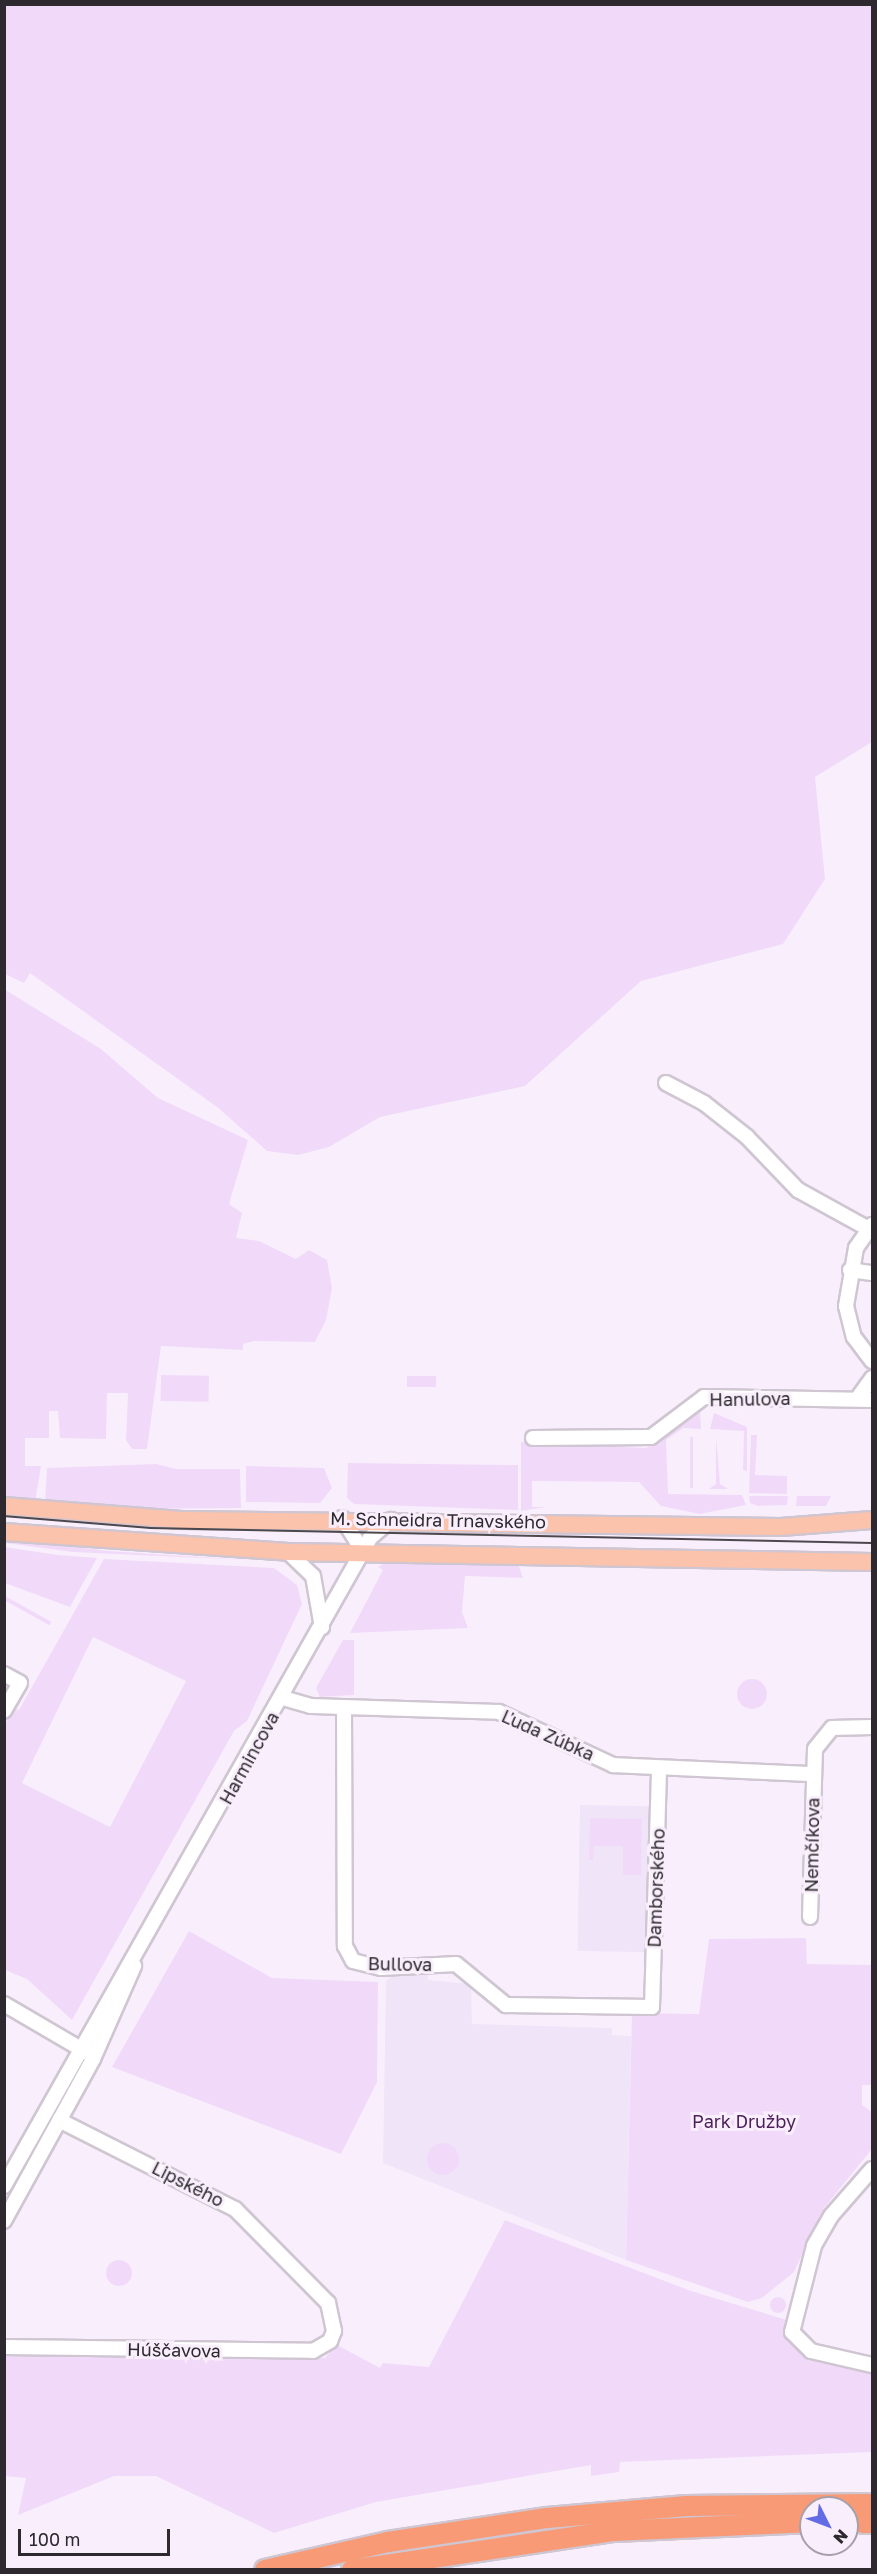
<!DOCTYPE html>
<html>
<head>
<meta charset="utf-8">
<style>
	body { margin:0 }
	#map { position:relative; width:877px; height:2574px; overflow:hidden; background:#f9effc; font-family:"Golos Text",sans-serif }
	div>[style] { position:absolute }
	.education>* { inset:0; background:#f0e4f8; transform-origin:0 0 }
	.green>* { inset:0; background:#f1daf9; transform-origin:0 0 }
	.round { border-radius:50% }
	.roads { filter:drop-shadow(2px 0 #cfc6d2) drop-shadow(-2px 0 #cfc6d2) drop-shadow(0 2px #cfc6d2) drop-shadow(0 -2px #cfc6d2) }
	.minor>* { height:14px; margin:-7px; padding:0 7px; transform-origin:7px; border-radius:7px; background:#fff }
	.major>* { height:16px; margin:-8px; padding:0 8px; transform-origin:8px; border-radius:8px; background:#fbc2ac }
	.highway>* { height:20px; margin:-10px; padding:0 10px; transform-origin:10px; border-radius:10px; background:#f89a75 }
	.tram>* { height:1.5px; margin:-0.75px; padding:0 0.75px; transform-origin:0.75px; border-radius:0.75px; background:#4d484e }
	span { translate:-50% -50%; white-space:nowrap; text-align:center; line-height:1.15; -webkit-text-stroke:6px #f9effc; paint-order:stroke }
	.street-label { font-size:18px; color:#2d292e }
	.park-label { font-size:18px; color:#4c1f5a }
	.frame { position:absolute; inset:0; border:6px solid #2d292e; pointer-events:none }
	.north { position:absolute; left:799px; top:2496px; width:60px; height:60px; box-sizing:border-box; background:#f9effc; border:2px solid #a7a0aa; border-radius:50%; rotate:132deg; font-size:16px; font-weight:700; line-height:24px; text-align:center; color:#2d292e }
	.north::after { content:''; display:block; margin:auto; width:21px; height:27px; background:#636ce5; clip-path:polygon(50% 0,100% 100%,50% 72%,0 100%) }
	.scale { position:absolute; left:18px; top:2529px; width:152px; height:27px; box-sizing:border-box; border:3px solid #2d292e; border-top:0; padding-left:8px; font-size:18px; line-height:21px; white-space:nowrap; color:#2d292e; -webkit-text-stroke:4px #f9effc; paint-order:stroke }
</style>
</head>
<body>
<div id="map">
	<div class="education">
		<i style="left:580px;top:1805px;width:72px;height:146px;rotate:1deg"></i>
		<i style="clip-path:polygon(396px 1972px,427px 1972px,428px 1980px,471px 1984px,472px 2024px,612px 2028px,612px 2035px,631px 2036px,626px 2260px,383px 2163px,386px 1981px)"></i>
	</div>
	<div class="green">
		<i style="clip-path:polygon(5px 4px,872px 5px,872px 742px,815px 777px,825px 879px,783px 944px,641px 981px,525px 1086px,380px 1117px,329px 1147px,298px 1155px,267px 1151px,217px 1107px,30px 973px,24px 983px,5px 974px)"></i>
		<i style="clip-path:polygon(4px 989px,101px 1049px,158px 1098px,248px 1140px,229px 1204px,242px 1213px,236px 1238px,259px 1241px,296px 1259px,309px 1250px,327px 1260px,332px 1288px,326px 1320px,315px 1342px,254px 1341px,243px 1344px,243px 1350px,161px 1346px,147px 1449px,132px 1449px,126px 1440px,128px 1393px,107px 1393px,106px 1439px,60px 1438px,58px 1411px,49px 1411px,49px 1438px,25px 1438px,25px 1466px,41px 1466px,35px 1502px,5px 1499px)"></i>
		<i style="left:161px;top:1375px;width:48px;height:26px;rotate:1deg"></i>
		<i style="left:407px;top:1376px;width:29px;height:11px"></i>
		<i style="clip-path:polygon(700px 1411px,701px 1429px,683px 1428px,666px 1440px,668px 1494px,742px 1495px,746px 1505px,700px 1514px,661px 1506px,639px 1482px,532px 1481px,532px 1507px,546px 1507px,521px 1511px,521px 1442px,646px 1448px)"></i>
		<i style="clip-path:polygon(714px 1413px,747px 1427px,747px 1471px,743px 1470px,744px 1431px,710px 1429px)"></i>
		<i style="clip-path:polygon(751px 1435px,757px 1435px,755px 1475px,787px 1476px,787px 1494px,749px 1493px)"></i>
		<i style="clip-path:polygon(716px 1436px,720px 1484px,728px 1489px,709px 1489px,716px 1484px)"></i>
		<i style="left:690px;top:1437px;width:3px;height:51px"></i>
		<i style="clip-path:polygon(348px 1463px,518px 1465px,518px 1510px,354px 1504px,347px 1498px)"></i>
		<i style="clip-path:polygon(156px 1464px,176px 1469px,240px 1469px,241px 1508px,111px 1509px,45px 1503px,47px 1468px)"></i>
		<i style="clip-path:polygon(246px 1466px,324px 1468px,332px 1488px,320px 1503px,246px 1502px)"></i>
		<i style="clip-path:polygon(749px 1496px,788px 1496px,787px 1505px,758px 1506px,750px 1503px)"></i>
		<i style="clip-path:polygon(797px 1496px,831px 1496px,826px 1506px,796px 1506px)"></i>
		<i style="clip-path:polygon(4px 1538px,108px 1551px,247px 1560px,73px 1552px,5px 1543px)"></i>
		<i style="clip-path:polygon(4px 1547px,58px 1555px,97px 1558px,70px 1607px,5px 1583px)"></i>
		<i style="clip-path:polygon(evenodd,104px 1559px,274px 1568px,297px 1585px,302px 1604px,247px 1721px,234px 1731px,72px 2020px,27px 1979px,5px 1970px,5px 1724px,13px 1708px,19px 1710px,104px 1559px,93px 1637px,186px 1681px,110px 1827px,22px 1783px,93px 1637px)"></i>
		<i style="clip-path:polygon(389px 1561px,518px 1563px,523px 1578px,465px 1576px,462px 1612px,468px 1628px,350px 1633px,383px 1570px,378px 1567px)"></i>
		<i style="left:5px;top:1596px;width:53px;height:4px;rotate:29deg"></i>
		<i style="clip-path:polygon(343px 1640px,354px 1640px,354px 1695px,320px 1697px,316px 1688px)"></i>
		<i class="round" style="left:737px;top:1679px;width:30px;height:30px"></i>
		<i style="clip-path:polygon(590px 1818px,642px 1819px,641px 1875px,623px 1875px,623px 1846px,594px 1846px,593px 1860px,589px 1860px)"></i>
		<i style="clip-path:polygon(189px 1931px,272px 1978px,378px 1982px,377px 2082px,341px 2154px,112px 2067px)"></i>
		<i style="clip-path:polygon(806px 1938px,807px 1964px,872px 1965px,872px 2085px,862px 2085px,862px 2105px,872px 2112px,872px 2149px,824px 2208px,794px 2272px,762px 2298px,748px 2302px,626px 2260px,632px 2013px,699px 2014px,709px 1939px)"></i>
		<i class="round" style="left:427px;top:2143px;width:32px;height:32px"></i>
		<i style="clip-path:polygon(505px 2220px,691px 2291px,790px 2321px,789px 2341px,800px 2353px,872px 2371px,872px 2452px,620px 2462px,619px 2472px,591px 2476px,591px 2465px,376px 2502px,274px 2533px,156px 2476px,114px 2476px,18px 2515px,26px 2478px,5px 2476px,5px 2352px,325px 2358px,337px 2345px,380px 2368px,383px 2363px,429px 2367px)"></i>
		<i class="round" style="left:106px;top:2260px;width:26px;height:26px"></i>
		<i class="round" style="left:770px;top:2297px;width:16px;height:16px"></i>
	</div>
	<div class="roads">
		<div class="minor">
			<i style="left:666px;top:1083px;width:43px;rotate:27.8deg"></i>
			<i style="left:704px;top:1103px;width:55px;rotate:38.3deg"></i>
			<i style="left:747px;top:1137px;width:74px;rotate:46.1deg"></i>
			<i style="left:798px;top:1190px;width:81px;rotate:28.8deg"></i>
			<i style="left:872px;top:1225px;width:28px;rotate:125deg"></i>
			<i style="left:856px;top:1248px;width:59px;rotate:99.8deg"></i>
			<i style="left:846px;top:1306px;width:32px;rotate:76deg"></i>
			<i style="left:854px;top:1337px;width:30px;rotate:53deg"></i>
			<i style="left:850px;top:1270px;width:22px;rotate:8deg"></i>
			<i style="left:857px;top:1399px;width:26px;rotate:-54deg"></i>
			<i style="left:533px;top:1438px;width:118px;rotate:-0.5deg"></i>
			<i style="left:651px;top:1437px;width:66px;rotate:-37deg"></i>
			<i style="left:704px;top:1397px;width:168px;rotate:1deg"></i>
			<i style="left:342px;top:1518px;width:41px;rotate:57.8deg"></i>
			<i style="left:288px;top:1552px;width:35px;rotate:44deg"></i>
			<i style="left:313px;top:1576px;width:52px;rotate:80deg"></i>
			<i style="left:4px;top:1674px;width:18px;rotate:29deg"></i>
			<i style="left:20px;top:1683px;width:32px;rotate:120deg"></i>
			<i style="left:283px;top:1698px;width:29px;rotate:16deg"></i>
			<i style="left:311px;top:1706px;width:188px;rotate:1.8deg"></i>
			<i style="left:499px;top:1712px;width:126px;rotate:24.9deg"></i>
			<i style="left:613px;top:1765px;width:200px;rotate:2.6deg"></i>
			<i style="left:344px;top:1707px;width:239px;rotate:89.8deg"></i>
			<i style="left:345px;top:1946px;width:17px;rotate:62deg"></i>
			<i style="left:353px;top:1961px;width:29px;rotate:14deg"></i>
			<i style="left:381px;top:1968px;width:75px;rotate:-3.1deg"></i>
			<i style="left:456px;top:1964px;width:65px;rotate:39.4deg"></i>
			<i style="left:506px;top:2005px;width:146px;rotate:0.8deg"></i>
			<i style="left:652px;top:2007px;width:239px;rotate:-88.3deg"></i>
			<i style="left:810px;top:1917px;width:168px;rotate:-88.3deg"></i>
			<i style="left:815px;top:1749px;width:27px;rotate:-51deg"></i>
			<i style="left:832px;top:1728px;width:40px;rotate:-1.4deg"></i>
			<i style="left:4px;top:2004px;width:97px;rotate:30.3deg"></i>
			<i style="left:872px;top:2169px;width:62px;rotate:131.1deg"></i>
			<i style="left:831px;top:2216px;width:34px;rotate:120deg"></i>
			<i style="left:814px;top:2246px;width:89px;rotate:104.3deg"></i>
			<i style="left:792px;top:2332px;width:27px;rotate:45deg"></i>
			<i style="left:811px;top:2351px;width:63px;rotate:12.9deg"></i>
			<i style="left:4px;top:2186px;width:744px;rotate:-60.54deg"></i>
			<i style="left:370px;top:1538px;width:28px;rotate:-41deg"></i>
			<i style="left:4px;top:2221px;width:185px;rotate:-61.2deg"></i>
			<i style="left:93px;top:2059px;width:102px;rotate:-66.2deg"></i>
			<i style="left:4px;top:2347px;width:309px;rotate:0.7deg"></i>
			<i style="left:313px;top:2351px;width:20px;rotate:-30deg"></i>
			<i style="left:330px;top:2341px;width:11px;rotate:-68deg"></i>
			<i style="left:334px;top:2331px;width:29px;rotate:-102deg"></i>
			<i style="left:328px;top:2303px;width:132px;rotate:-134.7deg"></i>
			<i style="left:235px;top:2209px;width:197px;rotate:-153.2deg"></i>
		</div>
		<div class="major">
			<i style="left:4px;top:1506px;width:178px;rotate:4.5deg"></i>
			<i style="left:181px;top:1520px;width:600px;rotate:0.67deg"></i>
			<i style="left:781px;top:1527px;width:91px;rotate:-4.4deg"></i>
			<i style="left:4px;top:1532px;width:285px;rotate:4deg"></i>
			<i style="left:288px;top:1552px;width:584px;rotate:0.98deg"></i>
		</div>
		<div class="highway">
			<i style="left:847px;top:2522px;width:25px;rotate:2deg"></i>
			<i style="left:265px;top:2570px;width:126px;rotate:-12.8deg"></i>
			<i style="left:388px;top:2542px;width:161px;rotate:-8.6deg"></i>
			<i style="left:547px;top:2518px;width:140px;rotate:-4.9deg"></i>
			<i style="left:686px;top:2506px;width:186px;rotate:-0.6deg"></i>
			<i style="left:352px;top:2570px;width:265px;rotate:-8.5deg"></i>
			<i style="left:614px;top:2531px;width:197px;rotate:-2.6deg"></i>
		</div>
	</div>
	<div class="tram">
		<i style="left:4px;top:1516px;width:146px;rotate:4.7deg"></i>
		<i style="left:150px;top:1528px;width:722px;rotate:1.19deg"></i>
	</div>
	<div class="street-label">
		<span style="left:750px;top:1399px;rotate:-1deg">Hanulova</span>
		<span style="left:438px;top:1520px;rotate:1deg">M. Schneidra Trnavského</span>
		<span style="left:548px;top:1735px;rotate:24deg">Ľuda Zúbka</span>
		<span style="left:249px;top:1758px;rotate:-61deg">Harmincova</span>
		<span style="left:812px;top:1845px;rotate:-89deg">Nemčíkova</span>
		<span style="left:656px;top:1888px;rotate:-88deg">Damborského</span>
		<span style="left:400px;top:1964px;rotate:1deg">Bullova</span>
		<span style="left:188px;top:2184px;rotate:27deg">Lipského</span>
		<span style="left:174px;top:2350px;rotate:1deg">Húščavova</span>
	</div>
	<div class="park-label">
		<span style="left:744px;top:2121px">Park Družby</span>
	</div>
	<div class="frame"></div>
	<div class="north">N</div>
	<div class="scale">100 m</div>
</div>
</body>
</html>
